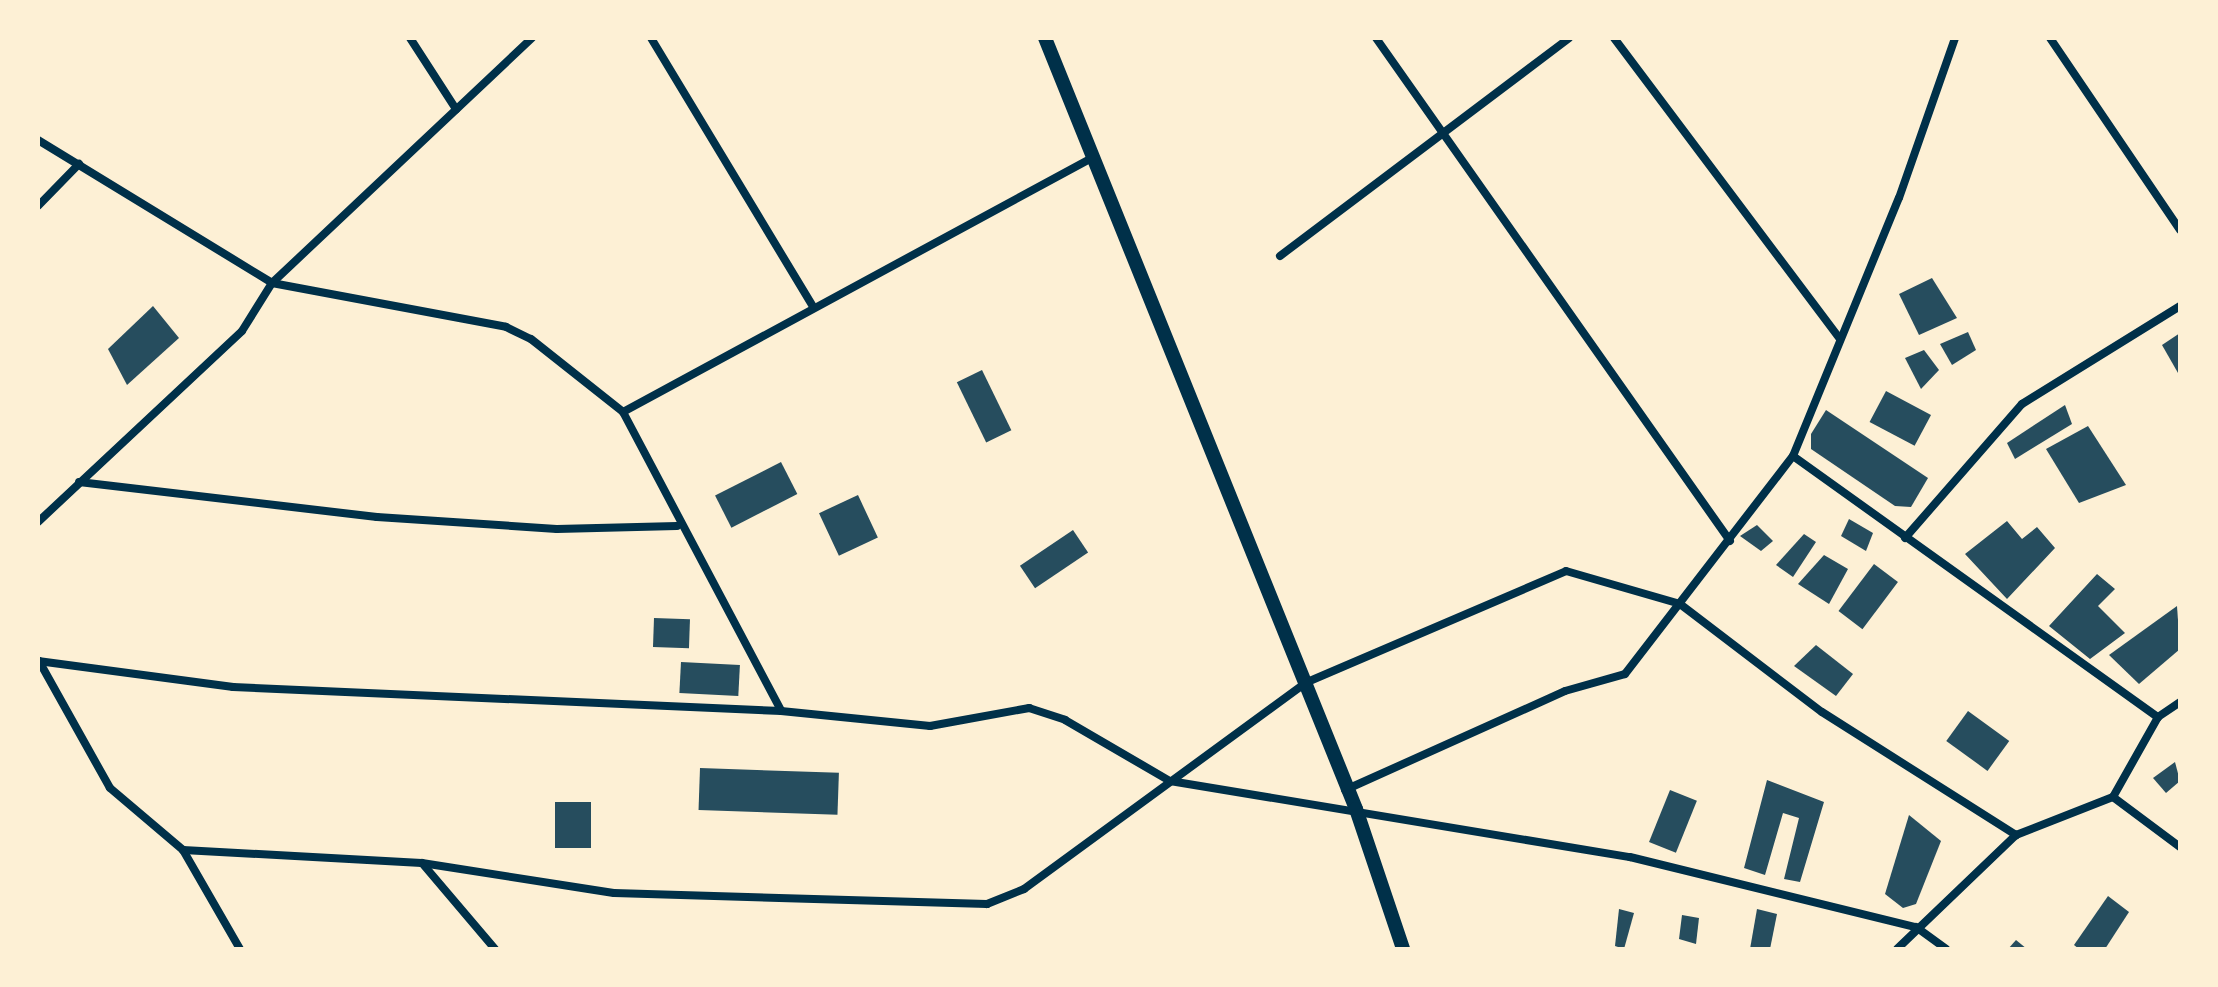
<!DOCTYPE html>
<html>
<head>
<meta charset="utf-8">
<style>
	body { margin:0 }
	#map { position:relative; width:2218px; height:987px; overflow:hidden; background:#fdf0d5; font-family:Montserrat,sans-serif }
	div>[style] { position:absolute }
	.building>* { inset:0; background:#264d5e; transform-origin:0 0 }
	.minor>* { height:8px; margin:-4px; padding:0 4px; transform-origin:4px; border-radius:4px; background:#003049 }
	.tertiary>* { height:14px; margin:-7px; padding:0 7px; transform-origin:7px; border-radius:7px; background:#003049 }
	span { translate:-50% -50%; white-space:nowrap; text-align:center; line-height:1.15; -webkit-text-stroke:8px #fdf0d5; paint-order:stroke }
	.frame { position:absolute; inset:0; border:40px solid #fdf0d5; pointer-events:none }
</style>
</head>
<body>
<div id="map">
	<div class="building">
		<i style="clip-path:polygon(1932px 278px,1957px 318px,1919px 335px,1899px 294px)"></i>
		<i style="clip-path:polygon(153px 306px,179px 338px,127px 385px,108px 349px)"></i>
		<i style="clip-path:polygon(1968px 332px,1976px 350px,1952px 365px,1940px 344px)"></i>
		<i style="clip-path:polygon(2180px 333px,2180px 371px,2178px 373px,2162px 345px)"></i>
		<i style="clip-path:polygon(1924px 350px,1939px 370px,1921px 389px,1905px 358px)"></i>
		<i style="left:982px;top:370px;width:67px;height:28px;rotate:64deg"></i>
		<i style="left:1886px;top:391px;width:51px;height:35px;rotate:28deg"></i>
		<i style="clip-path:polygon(2065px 405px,2072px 424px,2015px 459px,2007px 443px)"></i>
		<i style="clip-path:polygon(1826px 410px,1928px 478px,1911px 507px,1895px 506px,1811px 449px,1811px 434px)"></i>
		<i style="clip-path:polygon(2088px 426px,2126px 485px,2079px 503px,2046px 449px)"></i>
		<i style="left:781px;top:462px;width:36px;height:74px;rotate:63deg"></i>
		<i style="left:858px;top:495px;width:47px;height:43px;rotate:65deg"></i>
		<i style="clip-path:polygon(1849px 519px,1873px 533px,1866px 551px,1841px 536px)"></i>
		<i style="clip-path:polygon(2007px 521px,2022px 539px,2037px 527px,2055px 548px,2007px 599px,1965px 554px)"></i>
		<i style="clip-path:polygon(1757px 525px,1773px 541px,1761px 551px,1740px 536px)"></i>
		<i style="left:1073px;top:530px;width:27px;height:64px;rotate:56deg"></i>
		<i style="clip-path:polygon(1804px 534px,1816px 542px,1793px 577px,1776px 565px)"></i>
		<i style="clip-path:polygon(1824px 555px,1848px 569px,1829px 604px,1798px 584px)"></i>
		<i style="left:1874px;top:564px;width:30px;height:59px;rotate:37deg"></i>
		<i style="clip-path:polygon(2097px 574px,2115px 589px,2098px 606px,2125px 633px,2090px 659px,2049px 626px)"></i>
		<i style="clip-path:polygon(2177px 606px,2180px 649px,2139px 684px,2109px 655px)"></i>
		<i style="left:654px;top:618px;width:36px;height:29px;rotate:2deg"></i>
		<i style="clip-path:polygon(1816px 645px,1853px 674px,1836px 696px,1794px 666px)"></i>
		<i style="left:681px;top:662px;width:59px;height:31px;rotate:3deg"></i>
		<i style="left:1968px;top:711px;width:51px;height:37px;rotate:36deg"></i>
		<i style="clip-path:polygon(2175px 762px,2180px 781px,2166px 793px,2153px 778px)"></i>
		<i style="left:700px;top:768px;width:139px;height:42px;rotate:2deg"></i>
		<i style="clip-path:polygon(1767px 780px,1824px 802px,1800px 882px,1784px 879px,1799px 818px,1783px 813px,1765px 875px,1744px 868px)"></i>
		<i style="left:1670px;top:790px;width:29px;height:56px;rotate:22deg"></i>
		<i style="left:555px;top:802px;width:36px;height:46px"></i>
		<i style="clip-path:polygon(1909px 815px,1941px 841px,1916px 904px,1903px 908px,1885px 894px)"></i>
		<i style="clip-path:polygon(2108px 896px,2129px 912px,2105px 949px,2079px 949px,2074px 945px)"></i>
		<i style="clip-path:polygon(1619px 909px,1634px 913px,1624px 949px,1615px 946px)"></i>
		<i style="clip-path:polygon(1757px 909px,1777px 914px,1770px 949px,1750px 949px)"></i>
		<i style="clip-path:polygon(1682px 915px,1699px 918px,1696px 944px,1679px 939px)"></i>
		<i style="clip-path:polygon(2016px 940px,2027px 949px,2008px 949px)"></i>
	</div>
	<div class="minor">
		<i style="left:410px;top:38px;width:85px;rotate:57.1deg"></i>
		<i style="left:651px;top:38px;width:312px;rotate:58.9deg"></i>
		<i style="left:1376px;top:38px;width:615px;rotate:54.86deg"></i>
		<i style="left:1614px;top:38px;width:376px;rotate:53.1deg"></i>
		<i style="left:2050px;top:38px;width:232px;rotate:55.9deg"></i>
		<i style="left:38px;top:140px;width:274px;rotate:31.4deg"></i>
		<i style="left:272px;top:283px;width:238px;rotate:10.6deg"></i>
		<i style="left:506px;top:327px;width:28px;rotate:26deg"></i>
		<i style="left:531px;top:339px;width:117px;rotate:38.4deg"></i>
		<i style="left:623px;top:412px;width:338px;rotate:62.1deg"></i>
		<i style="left:38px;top:206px;width:59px;rotate:-45.7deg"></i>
		<i style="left:1280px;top:256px;width:362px;rotate:-37deg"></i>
		<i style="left:623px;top:412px;width:529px;rotate:-28.45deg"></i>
		<i style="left:1793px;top:456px;width:449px;rotate:35.6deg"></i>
		<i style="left:79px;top:482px;width:300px;rotate:6.7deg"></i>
		<i style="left:377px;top:517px;width:180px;rotate:3.8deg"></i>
		<i style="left:557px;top:529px;width:120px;rotate:-1.4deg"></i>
		<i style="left:38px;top:522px;width:279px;rotate:-43.1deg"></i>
		<i style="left:242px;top:331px;width:57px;rotate:-58deg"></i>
		<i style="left:272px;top:283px;width:357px;rotate:-43.3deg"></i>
		<i style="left:1905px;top:538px;width:178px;rotate:-48.9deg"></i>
		<i style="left:2022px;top:404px;width:186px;rotate:-31.8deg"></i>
		<i style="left:38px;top:661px;width:197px;rotate:7.6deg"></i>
		<i style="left:233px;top:687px;width:549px;rotate:2.51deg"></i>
		<i style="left:781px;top:711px;width:150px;rotate:5.7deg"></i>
		<i style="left:930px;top:726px;width:101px;rotate:-10.3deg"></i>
		<i style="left:1029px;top:708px;width:38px;rotate:18deg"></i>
		<i style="left:1065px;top:720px;width:121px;rotate:30.2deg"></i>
		<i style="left:1170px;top:781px;width:466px;rotate:9.4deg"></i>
		<i style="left:1630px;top:857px;width:294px;rotate:13.8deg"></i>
		<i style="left:1916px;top:927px;width:37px;rotate:36deg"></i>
		<i style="left:39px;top:661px;width:145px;rotate:60.8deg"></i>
		<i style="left:110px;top:788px;width:96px;rotate:40.3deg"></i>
		<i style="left:183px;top:850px;width:114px;rotate:60.1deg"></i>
		<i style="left:1345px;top:790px;width:241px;rotate:-24.2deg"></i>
		<i style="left:1565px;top:691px;width:62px;rotate:-15.8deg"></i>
		<i style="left:1625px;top:674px;width:275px;rotate:-52.4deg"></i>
		<i style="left:1793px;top:456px;width:279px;rotate:-67.7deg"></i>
		<i style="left:1899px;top:198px;width:170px;rotate:-70.7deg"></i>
		<i style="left:2113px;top:797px;width:84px;rotate:36.7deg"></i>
		<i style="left:183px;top:850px;width:239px;rotate:3.1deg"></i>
		<i style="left:422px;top:863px;width:194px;rotate:8.9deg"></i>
		<i style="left:614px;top:893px;width:373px;rotate:1.7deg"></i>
		<i style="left:987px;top:904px;width:40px;rotate:-22deg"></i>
		<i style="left:1024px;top:889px;width:348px;rotate:-36.2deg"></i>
		<i style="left:1305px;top:683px;width:284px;rotate:-23.2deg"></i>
		<i style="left:1566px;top:571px;width:119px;rotate:16.1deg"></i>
		<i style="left:1680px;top:604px;width:178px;rotate:37.3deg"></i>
		<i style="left:1822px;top:712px;width:230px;rotate:32.4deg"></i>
		<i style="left:422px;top:863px;width:113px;rotate:49.7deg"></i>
		<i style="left:1897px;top:949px;width:165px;rotate:-43.8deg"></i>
		<i style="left:2016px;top:835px;width:104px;rotate:-21.4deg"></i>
		<i style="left:2113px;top:797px;width:92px;rotate:-60.6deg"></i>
		<i style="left:2158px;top:717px;width:27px;rotate:-34deg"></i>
	</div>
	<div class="tertiary">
		<i style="left:1045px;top:38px;width:831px;rotate:68.03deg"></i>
		<i style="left:1356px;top:809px;width:148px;rotate:71.4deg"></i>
	</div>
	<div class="frame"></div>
</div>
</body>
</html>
